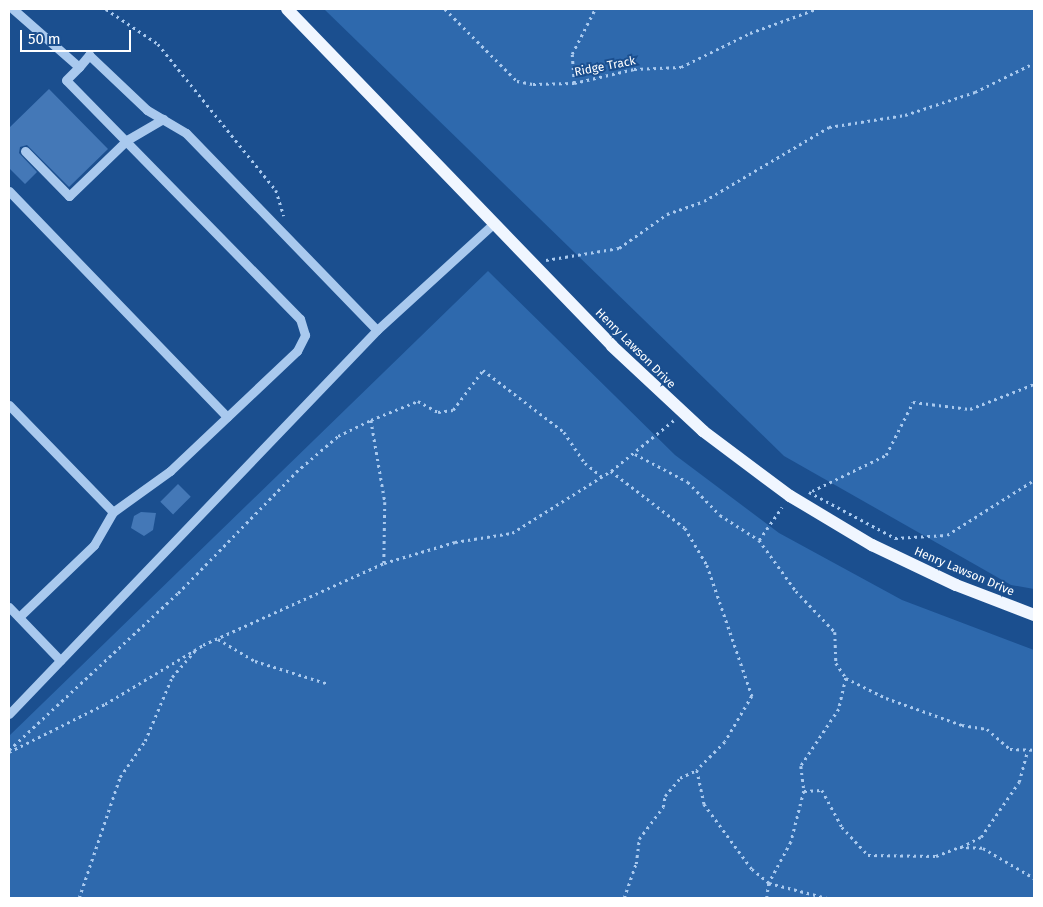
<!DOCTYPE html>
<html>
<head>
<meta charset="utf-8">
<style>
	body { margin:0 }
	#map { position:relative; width:1043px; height:907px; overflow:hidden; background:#1b4f8f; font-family:"Fira Sans",sans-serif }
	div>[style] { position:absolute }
	.green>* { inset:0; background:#2e69ad }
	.building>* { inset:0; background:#4478b7; transform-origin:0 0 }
	.path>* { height:2.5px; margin-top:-1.25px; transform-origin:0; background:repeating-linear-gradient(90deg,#a9c9ee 0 2.5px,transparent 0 6.5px) }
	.minor>* { height:9px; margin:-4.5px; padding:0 4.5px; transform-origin:4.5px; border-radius:4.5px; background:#a9c9ee }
	.major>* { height:12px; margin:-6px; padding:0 6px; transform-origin:6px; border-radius:6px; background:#f0f6ff }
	span { translate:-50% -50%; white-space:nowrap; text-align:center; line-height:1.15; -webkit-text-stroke:4px #1b4f8f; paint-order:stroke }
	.street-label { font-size:12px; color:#fff }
	.frame { position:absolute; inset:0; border:10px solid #fff; pointer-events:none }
	.scale { position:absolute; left:20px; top:30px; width:111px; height:22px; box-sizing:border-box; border:2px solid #fff; border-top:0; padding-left:6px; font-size:15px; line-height:18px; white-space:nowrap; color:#fff; -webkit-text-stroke:4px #1b4f8f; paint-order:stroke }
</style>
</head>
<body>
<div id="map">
	<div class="green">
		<i style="clip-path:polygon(324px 9px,1034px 9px,1034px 589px,1011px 585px,784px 456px)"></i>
		<i style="clip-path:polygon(488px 271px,675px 455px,779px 533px,902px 600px,1034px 650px,1034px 898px,9px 898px,9px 736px)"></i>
	</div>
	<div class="building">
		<i style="clip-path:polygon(49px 89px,108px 149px,69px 187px,27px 145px,20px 147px,19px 153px,37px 172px,25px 184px,9px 168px,9px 128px)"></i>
		<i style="left:178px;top:484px;width:18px;height:25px;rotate:45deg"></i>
		<i style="clip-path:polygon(141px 512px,156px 513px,153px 530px,144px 536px,131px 528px,134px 516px)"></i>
	</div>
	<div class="path">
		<i style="left:106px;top:9px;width:63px;rotate:33.9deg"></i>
		<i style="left:158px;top:44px;width:188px;rotate:51.1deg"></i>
		<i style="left:276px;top:190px;width:27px;rotate:73deg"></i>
		<i style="left:445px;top:9px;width:102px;rotate:45deg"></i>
		<i style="left:517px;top:81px;width:16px;rotate:11deg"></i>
		<i style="left:533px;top:84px;width:41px;rotate:-1.4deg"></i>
		<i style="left:574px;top:83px;width:62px;rotate:-13.1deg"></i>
		<i style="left:634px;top:69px;width:47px;rotate:-2.4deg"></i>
		<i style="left:681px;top:67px;width:77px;rotate:-26.2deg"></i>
		<i style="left:750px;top:33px;width:70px;rotate:-20deg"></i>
		<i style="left:574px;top:83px;width:29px;rotate:-94deg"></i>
		<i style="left:572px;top:54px;width:51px;rotate:-62.9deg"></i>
		<i style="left:546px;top:260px;width:74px;rotate:-9.3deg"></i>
		<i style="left:619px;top:248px;width:59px;rotate:-35.3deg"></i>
		<i style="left:667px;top:214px;width:39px;rotate:-19deg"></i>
		<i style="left:704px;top:201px;width:145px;rotate:-30.6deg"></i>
		<i style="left:829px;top:127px;width:77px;rotate:-9deg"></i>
		<i style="left:905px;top:115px;width:74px;rotate:-18.2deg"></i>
		<i style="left:975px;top:92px;width:66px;rotate:-26.2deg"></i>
		<i style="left:371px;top:420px;width:83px;rotate:80.3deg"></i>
		<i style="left:385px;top:502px;width:61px;rotate:90.9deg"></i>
		<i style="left:635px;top:454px;width:60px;rotate:27.8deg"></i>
		<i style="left:688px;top:482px;width:46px;rotate:45.9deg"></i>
		<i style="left:720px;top:515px;width:46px;rotate:32.7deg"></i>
		<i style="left:759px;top:540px;width:63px;rotate:54deg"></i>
		<i style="left:796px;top:591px;width:57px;rotate:46.4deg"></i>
		<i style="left:835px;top:632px;width:31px;rotate:88deg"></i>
		<i style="left:836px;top:663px;width:18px;rotate:56deg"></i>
		<i style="left:846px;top:678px;width:45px;rotate:26.6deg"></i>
		<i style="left:886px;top:698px;width:81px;rotate:19.6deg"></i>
		<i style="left:962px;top:725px;width:25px;rotate:9deg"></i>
		<i style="left:987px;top:729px;width:30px;rotate:41deg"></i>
		<i style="left:1010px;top:749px;width:24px;rotate:2deg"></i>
		<i style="left:611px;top:471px;width:81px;rotate:-39deg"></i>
		<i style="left:812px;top:491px;width:82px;rotate:-25.9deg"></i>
		<i style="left:886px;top:455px;width:59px;rotate:-63deg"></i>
		<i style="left:913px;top:402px;width:57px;rotate:7deg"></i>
		<i style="left:970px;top:409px;width:69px;rotate:-21.3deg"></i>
		<i style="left:809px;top:492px;width:98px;rotate:28.1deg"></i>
		<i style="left:895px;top:538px;width:52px;rotate:-3.3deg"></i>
		<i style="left:947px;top:535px;width:103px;rotate:-32.3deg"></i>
		<i style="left:759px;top:540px;width:40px;rotate:-55.1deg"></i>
		<i style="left:218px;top:639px;width:43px;rotate:30.7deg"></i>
		<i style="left:255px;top:661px;width:77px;rotate:17.3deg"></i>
		<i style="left:846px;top:678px;width:32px;rotate:103deg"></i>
		<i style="left:839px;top:709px;width:69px;rotate:123.7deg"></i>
		<i style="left:801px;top:766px;width:25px;rotate:83deg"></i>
		<i style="left:804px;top:791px;width:18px;rotate:-3deg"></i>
		<i style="left:822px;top:790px;width:42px;rotate:61.6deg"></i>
		<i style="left:842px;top:827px;width:38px;rotate:47deg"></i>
		<i style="left:868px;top:855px;width:68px;rotate:0.8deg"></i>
		<i style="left:936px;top:856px;width:26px;rotate:-21deg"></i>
		<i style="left:960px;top:847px;width:23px;rotate:2deg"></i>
		<i style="left:983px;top:848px;width:59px;rotate:30.5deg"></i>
		<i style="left:9px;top:750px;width:231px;rotate:-42.9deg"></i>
		<i style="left:178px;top:593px;width:169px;rotate:-45.7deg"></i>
		<i style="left:296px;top:472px;width:55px;rotate:-40.6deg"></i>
		<i style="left:338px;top:436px;width:37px;rotate:-26deg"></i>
		<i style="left:371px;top:420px;width:51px;rotate:-22deg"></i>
		<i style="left:418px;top:401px;width:23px;rotate:29deg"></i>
		<i style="left:438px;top:412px;width:15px;rotate:-8deg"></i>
		<i style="left:453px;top:410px;width:50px;rotate:-53.1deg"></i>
		<i style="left:483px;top:370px;width:102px;rotate:37.4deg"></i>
		<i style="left:564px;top:432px;width:37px;rotate:56deg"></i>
		<i style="left:585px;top:463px;width:21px;rotate:39deg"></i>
		<i style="left:9px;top:752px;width:107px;rotate:-26.6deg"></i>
		<i style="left:105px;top:704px;width:114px;rotate:-31deg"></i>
		<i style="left:203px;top:645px;width:199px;rotate:-24.4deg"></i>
		<i style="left:384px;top:563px;width:74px;rotate:-16.5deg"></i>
		<i style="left:455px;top:542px;width:58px;rotate:-9deg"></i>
		<i style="left:512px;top:533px;width:117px;rotate:-32.1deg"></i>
		<i style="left:611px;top:471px;width:93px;rotate:37.6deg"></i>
		<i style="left:685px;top:528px;width:43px;rotate:59.3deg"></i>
		<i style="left:707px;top:565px;width:139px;rotate:71deg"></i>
		<i style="left:752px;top:696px;width:53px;rotate:120.4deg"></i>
		<i style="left:725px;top:742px;width:40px;rotate:135deg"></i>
		<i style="left:697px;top:770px;width:35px;rotate:78deg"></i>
		<i style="left:704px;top:804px;width:81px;rotate:53.6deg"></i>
		<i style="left:752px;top:869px;width:22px;rotate:39deg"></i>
		<i style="left:769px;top:883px;width:15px;rotate:98deg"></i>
		<i style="left:804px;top:791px;width:53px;rotate:104.3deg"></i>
		<i style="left:791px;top:842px;width:47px;rotate:118.2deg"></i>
		<i style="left:769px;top:883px;width:60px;rotate:14.5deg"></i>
		<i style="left:961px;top:847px;width:22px;rotate:-27deg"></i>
		<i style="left:981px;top:837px;width:67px;rotate:-55.4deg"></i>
		<i style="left:1019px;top:782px;width:31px;rotate:-75deg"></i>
		<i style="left:79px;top:898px;width:128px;rotate:-71.3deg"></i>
		<i style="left:120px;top:777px;width:44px;rotate:-55.2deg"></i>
		<i style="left:145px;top:741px;width:69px;rotate:-67.1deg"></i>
		<i style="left:172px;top:677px;width:35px;rotate:-49deg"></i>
		<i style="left:624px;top:898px;width:36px;rotate:-71deg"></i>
		<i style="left:636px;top:864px;width:25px;rotate:-83deg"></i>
		<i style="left:639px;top:839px;width:40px;rotate:-53deg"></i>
		<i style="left:663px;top:807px;width:11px;rotate:-80deg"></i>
		<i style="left:665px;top:796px;width:23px;rotate:-50deg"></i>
		<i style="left:680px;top:778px;width:19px;rotate:-25deg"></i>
	</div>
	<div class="minor">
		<i style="left:13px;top:9px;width:88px;rotate:41.3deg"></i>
		<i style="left:79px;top:67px;width:16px;rotate:-50deg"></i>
		<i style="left:89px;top:55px;width:80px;rotate:43.5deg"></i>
		<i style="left:147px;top:110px;width:45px;rotate:30.5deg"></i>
		<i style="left:186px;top:133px;width:274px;rotate:45.9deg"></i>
		<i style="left:25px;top:151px;width:63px;rotate:45.6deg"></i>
		<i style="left:69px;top:196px;width:81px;rotate:-44deg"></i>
		<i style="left:127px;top:140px;width:42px;rotate:-30.3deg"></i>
		<i style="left:9px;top:191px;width:314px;rotate:46deg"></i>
		<i style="left:9px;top:405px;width:149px;rotate:45.8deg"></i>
		<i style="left:113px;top:512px;width:70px;rotate:-35.7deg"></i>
		<i style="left:170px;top:471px;width:175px;rotate:-43.4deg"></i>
		<i style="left:297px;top:351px;width:18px;rotate:-63deg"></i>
		<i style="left:305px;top:335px;width:17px;rotate:-107deg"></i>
		<i style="left:300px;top:319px;width:334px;rotate:-134.4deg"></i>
		<i style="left:66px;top:80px;width:18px;rotate:-45deg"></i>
		<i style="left:9px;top:607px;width:74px;rotate:46.1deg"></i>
		<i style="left:19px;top:617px;width:104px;rotate:-43.8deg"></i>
		<i style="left:94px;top:545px;width:38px;rotate:-60deg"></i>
		<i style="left:9px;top:714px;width:532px;rotate:-46.22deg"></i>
		<i style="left:377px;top:330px;width:159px;rotate:-42.4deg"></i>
	</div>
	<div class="major">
		<i style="left:287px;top:9px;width:468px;rotate:46deg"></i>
		<i style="left:612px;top:346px;width:125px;rotate:43deg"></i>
		<i style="left:703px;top:431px;width:109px;rotate:36.8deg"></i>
		<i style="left:790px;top:496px;width:96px;rotate:30.9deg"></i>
		<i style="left:872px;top:545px;width:93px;rotate:25.5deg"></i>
		<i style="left:956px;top:585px;width:84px;rotate:21deg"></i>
	</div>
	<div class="street-label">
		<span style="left:605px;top:67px;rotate:-11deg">Ridge Track</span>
		<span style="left:635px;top:349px;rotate:45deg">Henry Lawson Drive</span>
		<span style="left:964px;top:572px;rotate:23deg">Henry Lawson Drive</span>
	</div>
	<div class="frame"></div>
	<div class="scale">50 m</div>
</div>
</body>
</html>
